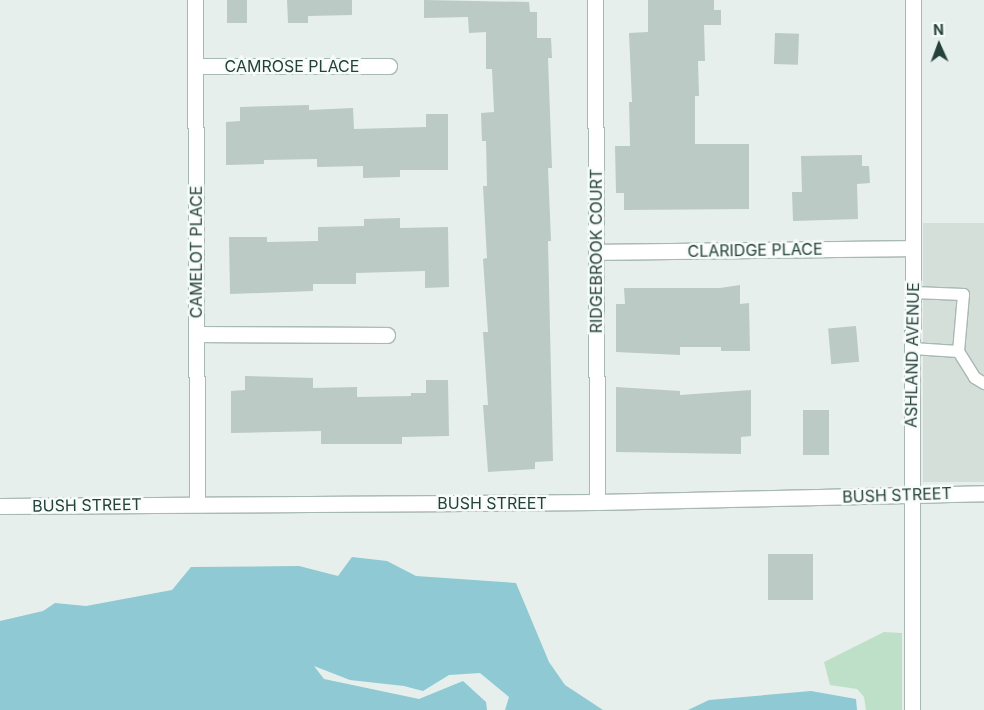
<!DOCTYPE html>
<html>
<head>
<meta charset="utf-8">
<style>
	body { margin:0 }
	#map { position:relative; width:984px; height:710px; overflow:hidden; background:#e6efeb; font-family:Inter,sans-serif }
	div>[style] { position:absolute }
	.built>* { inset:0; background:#d4dfda; transform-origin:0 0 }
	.green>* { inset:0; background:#bfe0c8 }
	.water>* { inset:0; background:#8ec9d4 }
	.building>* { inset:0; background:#bbcac4; transform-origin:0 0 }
	.roads { filter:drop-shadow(1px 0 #a8b8b2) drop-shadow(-1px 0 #a8b8b2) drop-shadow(0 1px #a8b8b2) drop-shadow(0 -1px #a8b8b2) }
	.lane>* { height:11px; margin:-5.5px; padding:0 5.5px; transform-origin:5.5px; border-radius:5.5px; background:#fff }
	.street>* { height:15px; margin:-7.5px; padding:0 7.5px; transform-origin:7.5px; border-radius:7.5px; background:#fff }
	span { translate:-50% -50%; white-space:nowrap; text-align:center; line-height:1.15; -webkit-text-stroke:5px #f7fbf9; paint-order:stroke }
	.street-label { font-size:16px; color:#24423a }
	.north { position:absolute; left:914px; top:20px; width:50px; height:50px; -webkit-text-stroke:4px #f7fbf9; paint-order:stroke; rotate:358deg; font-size:14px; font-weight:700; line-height:20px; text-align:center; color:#24423a }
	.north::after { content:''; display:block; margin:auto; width:18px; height:22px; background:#24423a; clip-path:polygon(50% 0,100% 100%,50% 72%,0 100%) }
</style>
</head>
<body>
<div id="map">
	<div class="built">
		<i style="left:984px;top:223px;width:259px;height:61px;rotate:90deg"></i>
	</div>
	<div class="green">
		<i style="clip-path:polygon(884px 632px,902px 633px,902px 710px,866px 710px,864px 697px,857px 689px,830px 685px,824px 662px)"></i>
	</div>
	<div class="water">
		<i style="clip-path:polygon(352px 557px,387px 561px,416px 576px,516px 583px,549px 662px,565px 685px,603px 710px,505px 710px,509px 697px,480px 673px,449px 675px,423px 691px,404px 686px,350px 680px,314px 666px,324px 679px,419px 699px,463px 681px,486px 702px,487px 710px,0 710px,0 621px,43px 611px,55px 603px,86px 606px,172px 590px,191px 567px,299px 566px,338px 576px)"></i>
		<i style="clip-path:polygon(811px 691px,856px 699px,857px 710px,688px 710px,709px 700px)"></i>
	</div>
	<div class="building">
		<i style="left:227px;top:0;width:20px;height:23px"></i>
		<i style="clip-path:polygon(287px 0,352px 0,352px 15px,308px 16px,308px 23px,288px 23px)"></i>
		<i style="clip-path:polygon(424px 0,529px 2px,530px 12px,537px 12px,537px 38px,551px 38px,552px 58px,548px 58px,552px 168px,548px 168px,551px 241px,548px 241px,553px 461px,535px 462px,535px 469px,488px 472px,483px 405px,488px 405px,483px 332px,488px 332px,483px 259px,487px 258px,483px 186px,487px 186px,486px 141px,482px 141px,481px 113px,494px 112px,492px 69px,486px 69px,486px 32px,469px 33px,468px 17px,424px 18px)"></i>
		<i style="clip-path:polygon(648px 0,714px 0,714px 10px,721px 10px,721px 25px,704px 25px,705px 61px,698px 61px,699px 96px,695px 96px,695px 144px,749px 144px,749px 209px,624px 210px,624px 193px,616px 193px,615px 146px,630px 146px,629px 102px,632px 102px,629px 33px,648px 32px)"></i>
		<i style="left:775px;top:33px;width:24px;height:31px;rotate:2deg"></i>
		<i style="clip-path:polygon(309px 105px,309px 110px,353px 108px,354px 129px,426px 127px,426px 114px,448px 114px,448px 170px,400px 170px,400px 177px,363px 178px,363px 166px,317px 167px,317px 159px,264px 160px,264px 164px,226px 165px,226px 122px,240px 121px,240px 107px)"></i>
		<i style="clip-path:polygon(862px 155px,862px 166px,869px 166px,870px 183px,857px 184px,858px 219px,793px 221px,792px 192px,802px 192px,801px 156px)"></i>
		<i style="clip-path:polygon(400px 218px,400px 228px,448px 227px,449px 287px,425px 288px,425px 271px,356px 273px,356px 284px,313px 284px,313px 291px,230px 294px,229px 237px,267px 237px,267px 242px,318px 241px,318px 227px,364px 226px,364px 219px)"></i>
		<i style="clip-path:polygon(740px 285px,740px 304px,749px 303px,750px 351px,721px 351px,721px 347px,680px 347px,680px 355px,616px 352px,616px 304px,625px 304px,624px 288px,720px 288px)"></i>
		<i style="left:856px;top:326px;width:36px;height:28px;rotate:85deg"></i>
		<i style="clip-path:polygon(245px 376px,313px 378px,313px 388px,357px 387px,357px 397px,411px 396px,411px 393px,426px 393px,426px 380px,448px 380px,449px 436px,402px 437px,402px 444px,321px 444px,321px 431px,231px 433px,231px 391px,245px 390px)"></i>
		<i style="clip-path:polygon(616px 387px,680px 391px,680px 395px,751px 390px,751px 436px,741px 437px,741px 454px,616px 452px)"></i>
		<i style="left:803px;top:410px;width:26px;height:45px"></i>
		<i style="left:813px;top:554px;width:46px;height:45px;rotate:90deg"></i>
	</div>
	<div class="roads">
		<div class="lane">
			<i style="left:913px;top:292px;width:50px;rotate:2.3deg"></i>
			<i style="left:963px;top:294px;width:57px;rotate:95deg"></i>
			<i style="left:912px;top:348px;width:46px;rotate:3.7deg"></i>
			<i style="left:958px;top:351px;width:31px;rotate:58deg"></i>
			<i style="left:974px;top:377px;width:12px;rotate:31deg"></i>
		</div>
		<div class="street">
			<i style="left:195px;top:0;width:503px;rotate:89.77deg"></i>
			<i style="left:595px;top:0;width:502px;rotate:89.77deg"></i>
			<i style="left:195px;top:66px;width:194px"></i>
			<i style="left:596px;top:252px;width:317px;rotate:-0.7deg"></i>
			<i style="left:197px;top:334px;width:190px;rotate:0.3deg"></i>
			<i style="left:0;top:506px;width:597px;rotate:-0.38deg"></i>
			<i style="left:597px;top:502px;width:387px;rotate:-1.3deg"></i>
			<i style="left:912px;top:710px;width:710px;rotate:-89.92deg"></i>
		</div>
	</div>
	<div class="street-label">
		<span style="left:292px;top:66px">CAMROSE PLACE</span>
		<span style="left:755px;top:250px;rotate:-1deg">CLARIDGE PLACE</span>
		<span style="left:596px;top:251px;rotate:-90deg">RIDGEBROOK COURT</span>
		<span style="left:196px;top:252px;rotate:-90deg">CAMELOT PLACE</span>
		<span style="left:912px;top:355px;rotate:-89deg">ASHLAND AVENUE</span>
		<span style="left:897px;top:495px;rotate:-2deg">BUSH STREET</span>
		<span style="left:492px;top:503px">BUSH STREET</span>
		<span style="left:87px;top:505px;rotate:-1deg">BUSH STREET</span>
	</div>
	<div class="north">N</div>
</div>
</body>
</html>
